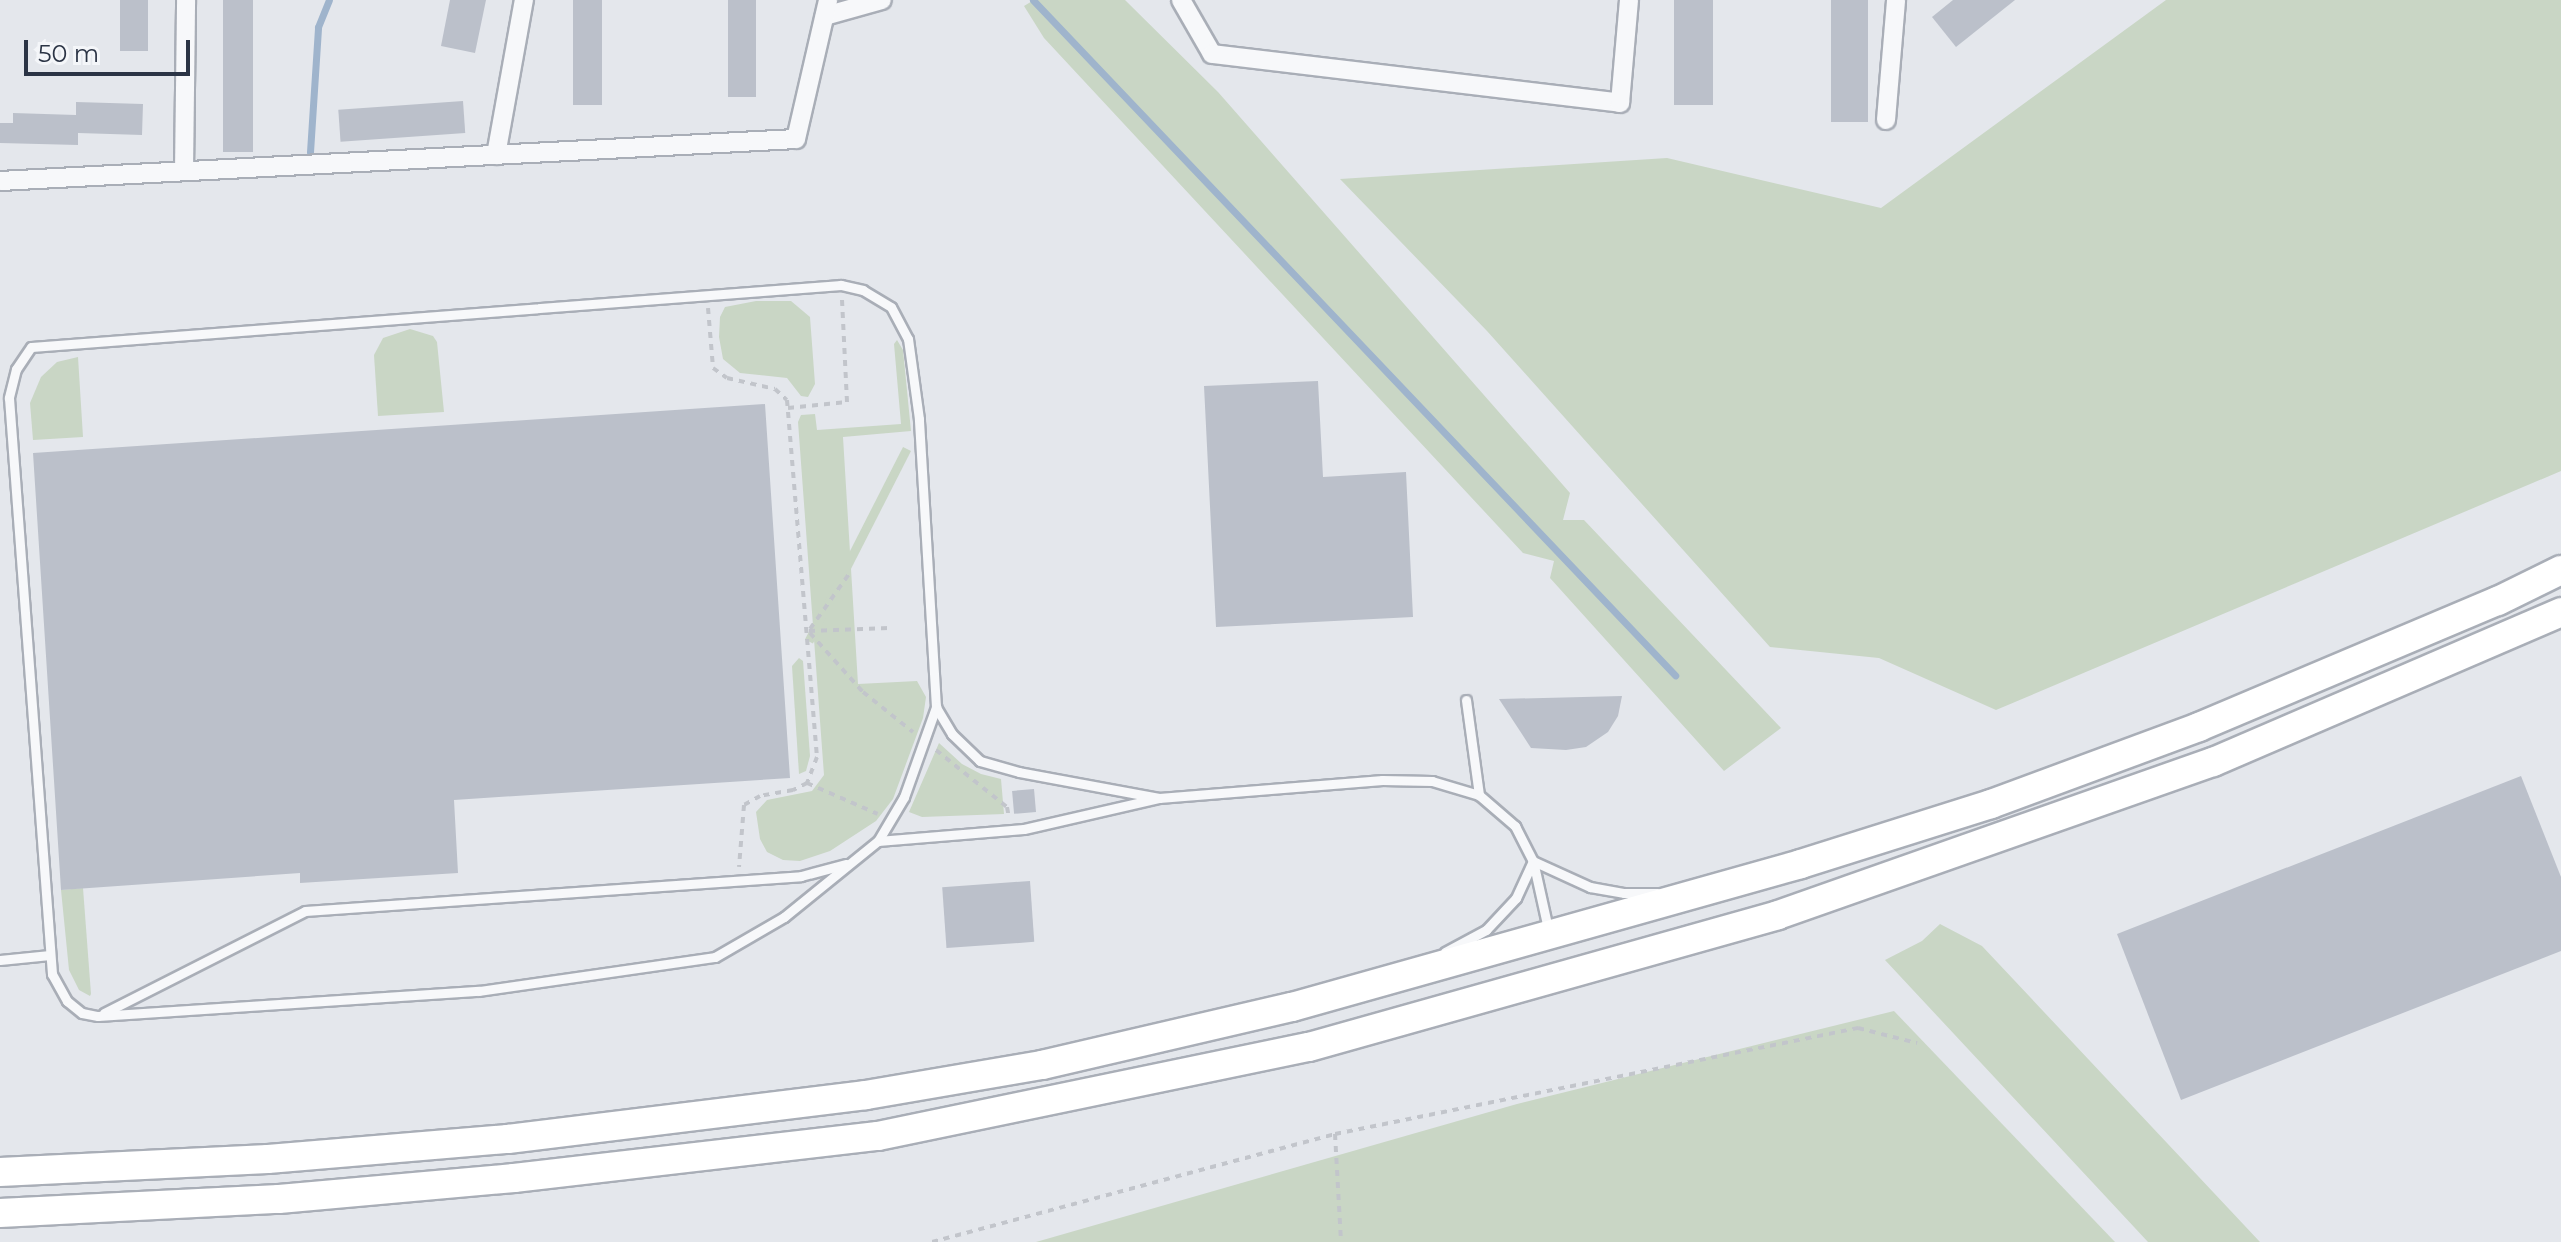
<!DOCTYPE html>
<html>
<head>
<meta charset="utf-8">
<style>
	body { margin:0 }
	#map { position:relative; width:2561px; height:1242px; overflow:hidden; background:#e4e7ec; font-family:Montserrat,sans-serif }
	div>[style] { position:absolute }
	.green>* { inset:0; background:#c9d6c5; transform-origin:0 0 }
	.stream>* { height:7px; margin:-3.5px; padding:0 3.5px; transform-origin:3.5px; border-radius:3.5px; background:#9fb4cc }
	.building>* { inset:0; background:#bbc0ca; transform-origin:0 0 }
	.path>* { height:4px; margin-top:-2px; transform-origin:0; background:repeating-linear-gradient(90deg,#c2c5cb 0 6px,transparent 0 12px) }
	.roads { filter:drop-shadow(2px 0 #a9aeb7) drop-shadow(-2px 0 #a9aeb7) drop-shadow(0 2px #a9aeb7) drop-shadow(0 -2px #a9aeb7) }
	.service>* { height:9px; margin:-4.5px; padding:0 4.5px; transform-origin:4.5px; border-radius:4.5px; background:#f7f8fa }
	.minor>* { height:18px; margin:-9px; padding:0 9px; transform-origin:9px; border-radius:9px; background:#f7f8fa }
	.primary>* { height:28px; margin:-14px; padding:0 14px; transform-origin:14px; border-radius:14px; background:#fff }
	span { translate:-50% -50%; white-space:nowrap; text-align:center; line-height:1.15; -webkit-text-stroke:7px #f4f6f9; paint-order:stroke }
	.scale { position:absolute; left:24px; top:40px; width:166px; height:36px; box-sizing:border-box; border:4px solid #2b3445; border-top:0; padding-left:10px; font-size:24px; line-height:28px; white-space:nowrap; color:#2b3445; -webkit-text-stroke:6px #f4f6f9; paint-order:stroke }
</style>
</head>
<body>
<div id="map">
	<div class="green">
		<i style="clip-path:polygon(1034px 0,1125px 0,1218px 92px,1570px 493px,1563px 520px,1584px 520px,1781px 728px,1724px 771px,1550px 578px,1554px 561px,1523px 553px,1044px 38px,1024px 6px)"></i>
		<i style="clip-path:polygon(2166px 0,2561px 0,2561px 471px,1996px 710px,1879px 658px,1770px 647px,1487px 331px,1340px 179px,1667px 158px,1881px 208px)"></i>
		<i style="clip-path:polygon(756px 301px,791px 301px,810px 317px,815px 384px,808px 397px,801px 396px,787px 378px,740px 373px,723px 359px,719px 337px,720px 317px,725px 307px)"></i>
		<i style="clip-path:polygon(410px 329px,433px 336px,437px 342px,444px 412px,378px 416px,374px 355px,383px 338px)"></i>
		<i style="clip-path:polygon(897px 340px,903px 350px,911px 431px,843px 437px,858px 684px,917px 681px,926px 697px,923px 718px,893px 799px,876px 821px,830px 851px,800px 861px,783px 860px,767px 852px,760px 839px,756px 812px,767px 800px,812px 791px,824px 775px,798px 422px,801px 415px,815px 414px,817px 430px,901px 424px,894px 344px)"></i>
		<i style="clip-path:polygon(78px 357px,83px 437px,33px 440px,30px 403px,41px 377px,57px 362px)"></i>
		<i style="left:903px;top:447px;width:9px;height:216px;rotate:27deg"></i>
		<i style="clip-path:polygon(799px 658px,803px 661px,810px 756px,806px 771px,799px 774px,792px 666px)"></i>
		<i style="clip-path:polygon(939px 743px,962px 764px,981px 774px,1001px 779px,1004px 814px,922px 817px,909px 812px)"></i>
		<i style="clip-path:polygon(83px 888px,91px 994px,90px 996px,79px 990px,69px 970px,61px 890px)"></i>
		<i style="clip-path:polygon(1940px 924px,1982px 946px,2260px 1242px,2148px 1242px,1885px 960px,1922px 941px)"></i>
		<i style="clip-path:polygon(1894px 1011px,2115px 1242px,1036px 1242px,1517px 1104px)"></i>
	</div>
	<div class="stream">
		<i style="left:1033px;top:0;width:932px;rotate:46.44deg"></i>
		<i style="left:310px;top:152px;width:125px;rotate:-86.3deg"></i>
		<i style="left:318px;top:27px;width:29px;rotate:-68deg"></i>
	</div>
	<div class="building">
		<i style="left:120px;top:0;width:28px;height:51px"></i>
		<i style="left:223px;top:0;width:30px;height:152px"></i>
		<i style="clip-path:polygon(450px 0,486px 0,475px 53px,441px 46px)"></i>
		<i style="left:573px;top:0;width:29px;height:105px"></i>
		<i style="left:728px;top:0;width:28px;height:97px"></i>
		<i style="left:1674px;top:0;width:39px;height:105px"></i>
		<i style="left:1831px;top:0;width:37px;height:122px"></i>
		<i style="clip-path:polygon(1953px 0,2015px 0,1956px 47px,1932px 17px)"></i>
		<i style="left:463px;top:101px;width:32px;height:125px;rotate:86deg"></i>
		<i style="clip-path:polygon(76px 102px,143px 104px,142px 135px,78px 133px,78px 145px,0 143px,0 123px,13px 123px,13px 113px,76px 115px)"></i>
		<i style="clip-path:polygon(1318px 381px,1323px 477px,1406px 472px,1413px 617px,1216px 627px,1204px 386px)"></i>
		<i style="clip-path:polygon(765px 404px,790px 778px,454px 800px,458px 873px,300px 883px,300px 873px,61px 890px,33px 453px)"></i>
		<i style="clip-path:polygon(1622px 696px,1618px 716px,1608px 732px,1586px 747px,1566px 750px,1531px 748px,1499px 699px)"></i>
		<i style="clip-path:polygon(2521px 776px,2561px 877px,2561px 951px,2181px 1100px,2117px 934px)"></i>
		<i style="left:1034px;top:789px;width:23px;height:22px;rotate:85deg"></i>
		<i style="left:1030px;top:881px;width:61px;height:88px;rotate:86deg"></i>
	</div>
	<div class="path">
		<i style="left:708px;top:308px;width:60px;rotate:85.2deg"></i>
		<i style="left:713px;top:368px;width:17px;rotate:36deg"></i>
		<i style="left:727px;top:378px;width:49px;rotate:12.9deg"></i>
		<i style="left:775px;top:389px;width:16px;rotate:43deg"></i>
		<i style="left:787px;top:400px;width:358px;rotate:85.2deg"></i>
		<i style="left:817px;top:757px;width:28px;rotate:111deg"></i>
		<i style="left:807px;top:783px;width:16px;rotate:153deg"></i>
		<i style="left:793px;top:790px;width:34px;rotate:170deg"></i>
		<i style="left:760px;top:796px;width:18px;rotate:151deg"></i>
		<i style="left:744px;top:805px;width:62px;rotate:94.6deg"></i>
		<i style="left:788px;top:408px;width:59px;rotate:-5.8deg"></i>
		<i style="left:847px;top:402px;width:103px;rotate:-92.8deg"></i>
		<i style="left:810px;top:629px;width:71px;rotate:-54.7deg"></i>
		<i style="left:809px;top:631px;width:80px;rotate:-2.1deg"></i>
		<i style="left:810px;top:633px;width:79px;rotate:48.1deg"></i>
		<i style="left:863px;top:692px;width:64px;rotate:38.7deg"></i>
		<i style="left:936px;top:750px;width:91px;rotate:38.8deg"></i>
		<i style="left:1007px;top:807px;width:11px;rotate:80deg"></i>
		<i style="left:807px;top:783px;width:77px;rotate:23.6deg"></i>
		<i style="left:1335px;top:1134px;width:108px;rotate:86.8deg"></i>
		<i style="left:932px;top:1242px;width:417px;rotate:-15deg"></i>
		<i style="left:1335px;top:1134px;width:534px;rotate:-11.46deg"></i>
		<i style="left:1858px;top:1028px;width:61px;rotate:14.3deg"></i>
	</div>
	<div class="roads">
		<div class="service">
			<i style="left:1466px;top:700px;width:96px;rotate:82.2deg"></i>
			<i style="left:1159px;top:798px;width:224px;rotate:-4.6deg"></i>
			<i style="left:1382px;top:780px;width:50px;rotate:1.1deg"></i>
			<i style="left:1432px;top:781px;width:49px;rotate:16.6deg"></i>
			<i style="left:1479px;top:795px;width:48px;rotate:40.7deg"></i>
			<i style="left:1515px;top:826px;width:39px;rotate:63deg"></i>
			<i style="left:1533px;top:861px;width:74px;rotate:77.5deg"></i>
			<i style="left:878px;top:841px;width:146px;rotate:-4.7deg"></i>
			<i style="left:1024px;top:829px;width:139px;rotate:-12.9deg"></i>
			<i style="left:1159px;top:798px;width:142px;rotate:-169.5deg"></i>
			<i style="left:1019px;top:772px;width:41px;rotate:-164.2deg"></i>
			<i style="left:980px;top:761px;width:39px;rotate:-136deg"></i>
			<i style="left:952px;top:734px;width:31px;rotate:-121deg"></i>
			<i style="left:936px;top:707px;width:289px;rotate:-93.4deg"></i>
			<i style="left:919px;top:419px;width:81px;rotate:-97.8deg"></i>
			<i style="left:908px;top:339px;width:36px;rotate:-118deg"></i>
			<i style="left:891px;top:307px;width:33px;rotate:-149deg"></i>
			<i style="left:863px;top:290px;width:23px;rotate:-167deg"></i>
			<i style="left:841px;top:285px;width:812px;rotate:175.62deg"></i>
			<i style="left:31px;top:347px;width:27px;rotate:124deg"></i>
			<i style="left:16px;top:369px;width:30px;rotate:104deg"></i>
			<i style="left:9px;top:398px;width:578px;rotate:85.73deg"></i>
			<i style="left:52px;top:974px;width:31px;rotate:61deg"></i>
			<i style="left:67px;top:1001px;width:19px;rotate:39deg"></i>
			<i style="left:82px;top:1013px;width:16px;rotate:11deg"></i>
			<i style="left:98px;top:1016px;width:382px;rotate:-3.8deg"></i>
			<i style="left:479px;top:991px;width:238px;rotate:-8.2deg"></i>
			<i style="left:715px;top:957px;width:80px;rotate:-30.1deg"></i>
			<i style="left:784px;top:917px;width:121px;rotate:-39deg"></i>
			<i style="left:878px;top:841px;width:51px;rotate:-59.4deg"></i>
			<i style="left:904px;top:797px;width:96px;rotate:-70.4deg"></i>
			<i style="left:1445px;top:952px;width:47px;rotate:-28.2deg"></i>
			<i style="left:1486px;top:930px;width:44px;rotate:-46.8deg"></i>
			<i style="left:1516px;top:898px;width:41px;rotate:-65.3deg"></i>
			<i style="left:1533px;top:861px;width:63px;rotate:24.5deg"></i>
			<i style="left:1590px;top:887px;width:35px;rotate:10deg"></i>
			<i style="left:1624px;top:893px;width:33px"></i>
			<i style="left:0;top:960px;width:50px;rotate:-5.7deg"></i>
			<i style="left:104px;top:1013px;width:225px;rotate:-26.9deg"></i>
			<i style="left:305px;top:911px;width:497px;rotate:-4deg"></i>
			<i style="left:801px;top:876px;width:47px;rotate:-14.9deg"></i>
		</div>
		<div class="minor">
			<i style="left:1181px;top:0;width:62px;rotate:60.1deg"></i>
			<i style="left:1212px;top:54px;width:411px;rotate:6.8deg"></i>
			<i style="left:1620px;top:103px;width:103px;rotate:-85deg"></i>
			<i style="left:825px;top:16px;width:59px;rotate:-15.7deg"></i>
			<i style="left:1886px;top:120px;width:120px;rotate:-85.2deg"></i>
			<i style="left:496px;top:155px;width:158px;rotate:-79.8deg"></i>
			<i style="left:184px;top:171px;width:171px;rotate:-89.3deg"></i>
			<i style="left:0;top:181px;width:797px;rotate:-3.02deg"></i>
			<i style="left:796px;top:139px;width:143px;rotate:-77deg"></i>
		</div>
		<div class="primary">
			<i style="left:0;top:1172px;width:268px;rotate:-2.8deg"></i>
			<i style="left:268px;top:1159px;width:241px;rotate:-4.8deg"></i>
			<i style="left:508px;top:1139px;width:361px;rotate:-7deg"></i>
			<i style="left:866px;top:1095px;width:179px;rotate:-9.7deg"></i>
			<i style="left:1042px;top:1065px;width:257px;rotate:-13.1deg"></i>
			<i style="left:1292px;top:1007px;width:529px;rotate:-15.69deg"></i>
			<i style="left:1801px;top:864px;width:199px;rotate:-17.5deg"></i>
			<i style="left:1991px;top:804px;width:222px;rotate:-20.3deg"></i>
			<i style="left:2199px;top:727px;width:324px;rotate:-22.9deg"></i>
			<i style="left:2498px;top:601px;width:70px;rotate:-26.2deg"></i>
			<i style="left:0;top:1213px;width:279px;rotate:-2.9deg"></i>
			<i style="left:279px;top:1199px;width:236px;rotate:-5.1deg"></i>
			<i style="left:514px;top:1178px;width:366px;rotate:-6.6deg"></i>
			<i style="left:878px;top:1136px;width:440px;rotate:-11.7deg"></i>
			<i style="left:1309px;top:1047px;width:487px;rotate:-15.7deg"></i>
			<i style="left:1778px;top:915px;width:461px;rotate:-19.4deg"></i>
			<i style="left:2213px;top:762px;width:379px;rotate:-23.3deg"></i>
		</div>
	</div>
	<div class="scale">50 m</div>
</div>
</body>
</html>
